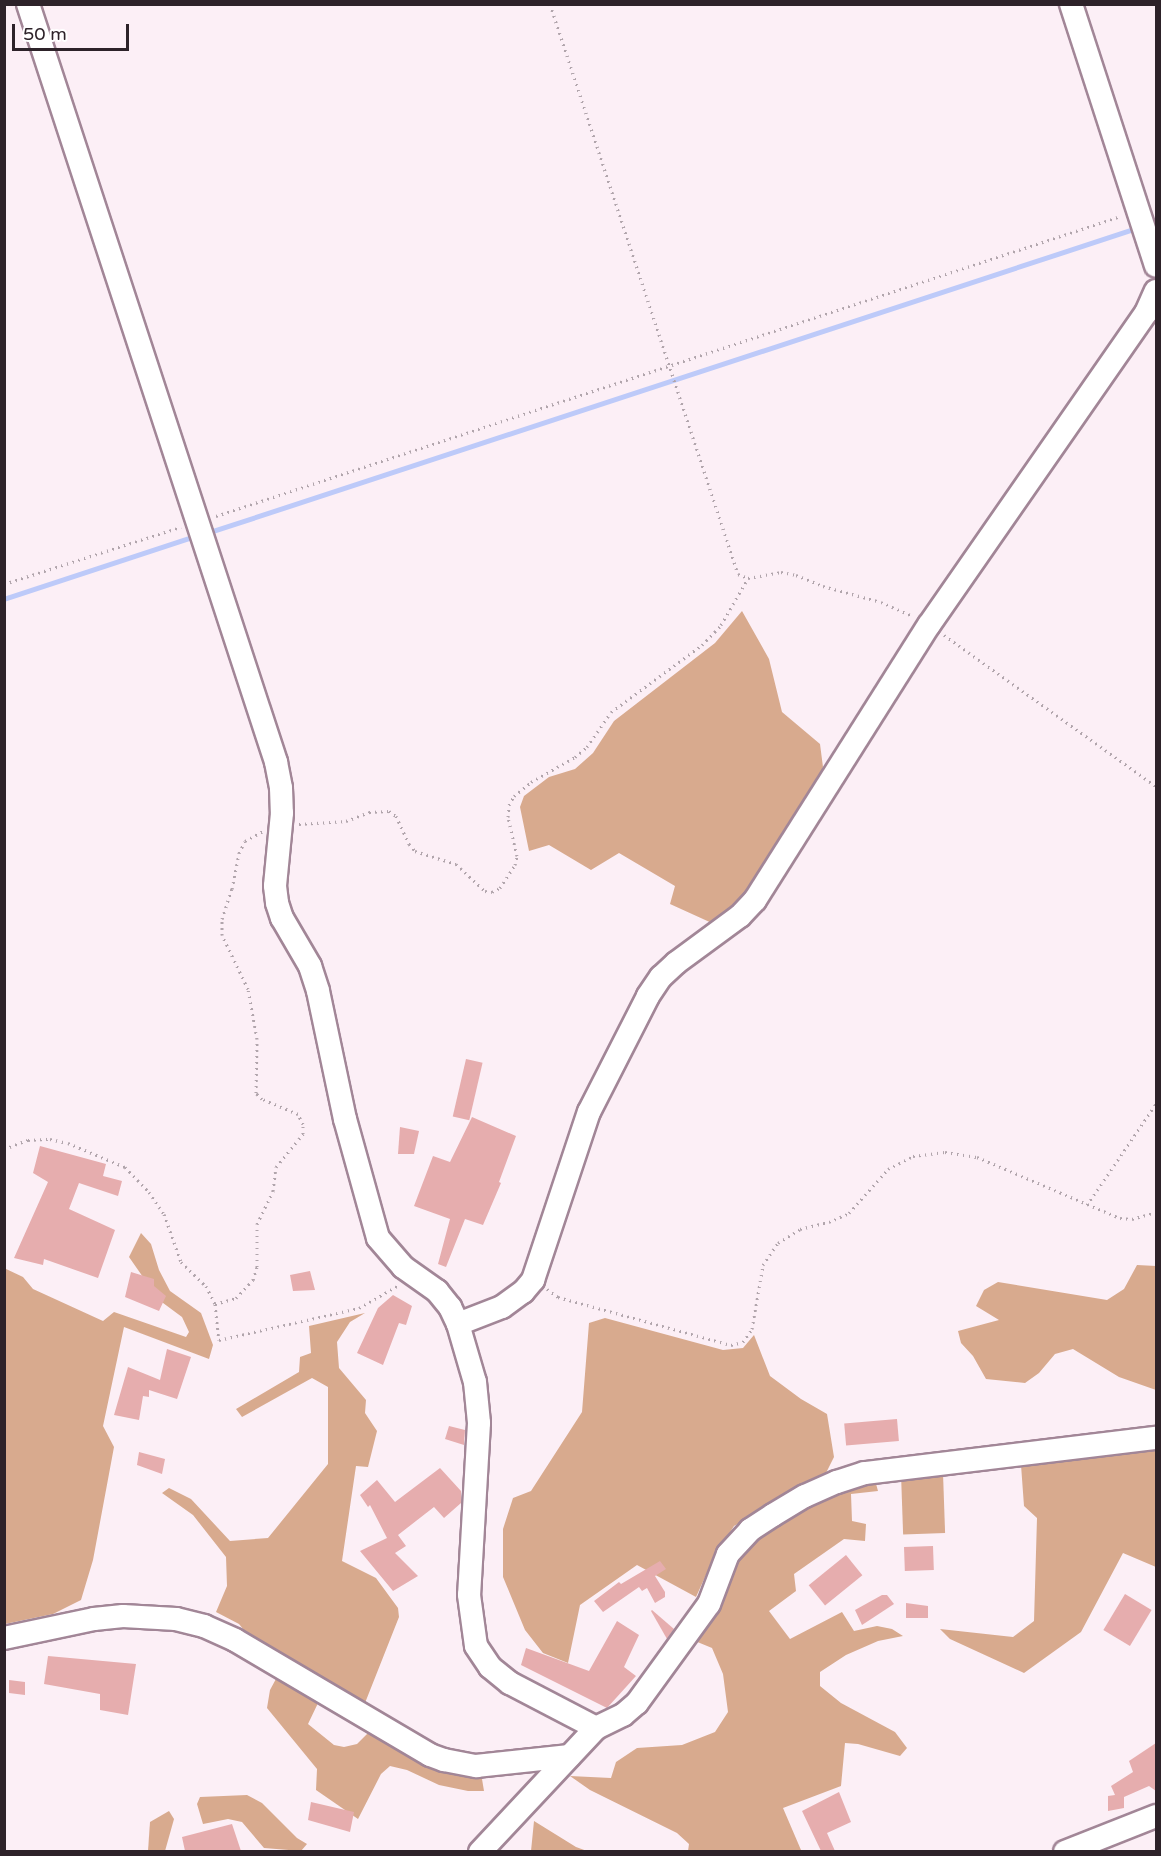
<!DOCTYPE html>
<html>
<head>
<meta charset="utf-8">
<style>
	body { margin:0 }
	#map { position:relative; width:1161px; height:1856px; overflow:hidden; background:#fceff6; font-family:"Varela Round",sans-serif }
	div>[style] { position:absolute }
	.forest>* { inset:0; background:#d8aa8e; transform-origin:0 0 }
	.stream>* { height:4.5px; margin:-2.25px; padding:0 2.25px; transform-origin:2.25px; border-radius:2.25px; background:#bdcaf9 }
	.building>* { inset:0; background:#e6adae; transform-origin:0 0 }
	.path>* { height:3px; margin-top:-1.5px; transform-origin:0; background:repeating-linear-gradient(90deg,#b1a5ac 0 1.5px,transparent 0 6px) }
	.roads { filter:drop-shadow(2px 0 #a28697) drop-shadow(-2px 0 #a28697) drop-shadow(0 2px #a28697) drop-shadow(0 -2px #a28697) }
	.minor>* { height:22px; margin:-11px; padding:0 11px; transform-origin:11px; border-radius:11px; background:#fff }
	span { translate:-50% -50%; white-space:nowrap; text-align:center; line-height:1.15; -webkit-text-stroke:6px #fff; paint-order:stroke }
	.frame { position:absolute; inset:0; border:6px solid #2d2229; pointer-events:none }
	.scale { position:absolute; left:12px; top:24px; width:117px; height:27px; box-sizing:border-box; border:3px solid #2d2229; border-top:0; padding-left:8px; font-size:18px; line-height:21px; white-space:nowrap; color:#2d2229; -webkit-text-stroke:4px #fff; paint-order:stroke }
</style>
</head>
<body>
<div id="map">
	<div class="forest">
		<i style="clip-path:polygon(742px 611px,769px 659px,782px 712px,820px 744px,823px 767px,817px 785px,759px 878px,740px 902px,714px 924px,670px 904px,675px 886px,619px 853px,591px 870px,549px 845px,529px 851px,520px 807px,524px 796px,549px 777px,575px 769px,593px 753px,614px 721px,715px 643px)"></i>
		<i style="clip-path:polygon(141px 1233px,151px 1244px,159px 1270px,170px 1291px,201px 1313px,213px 1345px,209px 1359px,124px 1327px,103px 1426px,114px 1447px,93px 1560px,81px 1600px,53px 1614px,5px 1624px,4px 1268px,23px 1277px,33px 1289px,103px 1321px,114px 1312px,186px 1337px,189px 1332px,182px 1317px,159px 1300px,129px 1257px)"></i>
		<i style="clip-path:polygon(1137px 1265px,1156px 1266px,1156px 1390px,1119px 1377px,1073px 1349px,1055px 1354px,1039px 1373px,1025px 1383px,986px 1379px,973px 1356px,961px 1343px,958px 1331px,999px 1320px,976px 1306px,984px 1290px,998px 1282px,1107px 1300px,1124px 1289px)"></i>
		<i style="clip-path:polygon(365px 1313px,350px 1322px,337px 1342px,339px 1368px,366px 1400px,365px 1413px,377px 1431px,368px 1467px,356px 1466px,342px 1561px,376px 1578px,398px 1608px,399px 1617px,365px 1703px,361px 1704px,248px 1635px,239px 1624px,216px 1612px,227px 1586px,226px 1557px,193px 1515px,162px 1493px,169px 1488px,191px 1499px,230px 1541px,268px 1538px,328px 1464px,328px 1387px,312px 1378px,242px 1417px,236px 1409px,299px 1372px,300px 1357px,311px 1353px,309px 1326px)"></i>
		<i style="clip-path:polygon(605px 1318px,723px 1350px,743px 1348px,754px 1335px,770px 1376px,801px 1399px,827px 1414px,834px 1457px,825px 1475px,734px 1526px,714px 1557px,696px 1597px,637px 1565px,580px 1605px,568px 1663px,543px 1653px,525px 1630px,503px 1577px,503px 1529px,513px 1498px,531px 1491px,582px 1412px,589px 1323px)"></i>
		<i style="clip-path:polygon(1156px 1446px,1156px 1567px,1123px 1553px,1081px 1632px,1024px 1673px,950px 1639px,940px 1629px,1013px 1637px,1034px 1621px,1037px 1518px,1024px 1506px,1021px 1465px)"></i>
		<i style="left:943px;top:1473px;width:60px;height:42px;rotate:88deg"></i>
		<i style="clip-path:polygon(875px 1480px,878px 1491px,851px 1494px,852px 1521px,866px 1524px,865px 1541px,844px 1539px,794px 1574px,796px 1591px,769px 1611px,790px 1639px,842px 1612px,854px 1631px,877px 1626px,892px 1629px,903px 1636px,878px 1641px,846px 1655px,820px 1672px,820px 1686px,841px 1703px,895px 1732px,907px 1748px,900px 1756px,858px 1744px,845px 1743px,841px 1786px,783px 1808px,801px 1850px,798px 1851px,688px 1851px,689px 1844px,677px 1833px,590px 1790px,570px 1776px,611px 1778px,616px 1762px,637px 1748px,682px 1745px,715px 1732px,728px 1712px,723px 1674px,712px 1648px,695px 1641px,738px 1556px,755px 1536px,811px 1503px)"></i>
		<i style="clip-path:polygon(277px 1677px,319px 1701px,308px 1724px,334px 1745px,344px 1747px,357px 1744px,369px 1732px,418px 1762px,444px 1772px,482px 1779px,484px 1791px,468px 1791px,439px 1785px,407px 1770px,390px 1766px,381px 1774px,358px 1819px,316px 1790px,317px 1769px,267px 1708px,270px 1690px)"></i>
		<i style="clip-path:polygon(247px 1795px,262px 1803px,297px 1838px,307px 1844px,301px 1851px,264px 1848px,242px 1822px,228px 1819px,203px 1824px,197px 1804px,200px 1797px)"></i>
		<i style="clip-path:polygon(169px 1811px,174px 1819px,165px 1851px,148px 1851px,150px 1822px)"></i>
		<i style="clip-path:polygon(534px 1821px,576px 1847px,587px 1851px,531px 1851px)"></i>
	</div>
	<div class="stream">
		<i style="left:207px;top:533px;width:979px;rotate:-18.16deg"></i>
		<i style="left:4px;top:599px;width:202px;rotate:-18.2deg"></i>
	</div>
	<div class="building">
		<i style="left:466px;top:1059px;width:17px;height:59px;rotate:13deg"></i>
		<i style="clip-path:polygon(472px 1117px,516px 1136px,499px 1182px,501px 1183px,483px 1225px,465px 1219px,446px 1267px,438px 1264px,450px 1219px,414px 1206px,433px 1156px,450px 1162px)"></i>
		<i style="clip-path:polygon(400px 1127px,419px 1131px,414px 1154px,398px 1154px)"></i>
		<i style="clip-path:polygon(40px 1146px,106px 1164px,103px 1176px,122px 1181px,118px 1196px,79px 1183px,69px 1209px,115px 1230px,98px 1278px,44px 1259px,43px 1265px,14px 1258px,48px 1182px,33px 1173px)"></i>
		<i style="clip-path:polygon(310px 1271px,315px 1290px,293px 1291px,290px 1275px)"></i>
		<i style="clip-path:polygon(131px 1272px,154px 1279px,154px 1286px,166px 1296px,159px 1311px,125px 1297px)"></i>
		<i style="clip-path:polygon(393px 1295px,412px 1306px,406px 1325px,399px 1323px,383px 1365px,357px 1353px,378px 1308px)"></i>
		<i style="clip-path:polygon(167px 1349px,191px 1357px,177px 1399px,149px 1390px,149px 1397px,143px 1396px,139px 1420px,114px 1415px,128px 1367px,160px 1380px)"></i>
		<i style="left:897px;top:1419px;width:22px;height:53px;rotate:85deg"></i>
		<i style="clip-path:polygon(449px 1426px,465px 1430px,464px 1445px,445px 1439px)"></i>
		<i style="clip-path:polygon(139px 1452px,165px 1459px,162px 1474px,137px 1465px)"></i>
		<i style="clip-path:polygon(440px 1468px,461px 1491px,461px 1503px,444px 1518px,434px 1507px,398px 1535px,406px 1546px,395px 1553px,418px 1576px,393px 1591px,360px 1551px,387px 1538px,370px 1505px,368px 1507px,360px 1495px,377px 1480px,395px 1502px)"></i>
		<i style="left:933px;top:1546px;width:24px;height:29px;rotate:88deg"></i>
		<i style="left:846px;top:1555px;width:26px;height:48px;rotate:51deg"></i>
		<i style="clip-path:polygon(660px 1561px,666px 1569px,655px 1576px,665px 1592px,665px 1597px,655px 1603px,647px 1588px,642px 1591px,639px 1587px,603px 1612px,594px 1601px,619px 1582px,621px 1584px)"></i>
		<i style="left:1125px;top:1594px;width:31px;height:42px;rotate:31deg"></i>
		<i style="clip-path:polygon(882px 1595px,887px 1595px,894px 1604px,862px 1625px,855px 1610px)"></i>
		<i style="clip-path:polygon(906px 1603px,928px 1606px,928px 1618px,906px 1618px)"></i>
		<i style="clip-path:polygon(652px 1610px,674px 1629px,667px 1639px,651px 1611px)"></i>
		<i style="clip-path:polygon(617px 1621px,639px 1635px,624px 1667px,636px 1676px,607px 1708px,521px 1665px,526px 1648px,589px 1671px)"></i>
		<i style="clip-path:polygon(48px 1656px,136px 1664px,128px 1715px,100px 1710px,100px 1694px,44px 1684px)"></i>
		<i style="clip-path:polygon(9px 1680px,25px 1682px,25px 1695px,9px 1693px)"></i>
		<i style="clip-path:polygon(1156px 1743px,1156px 1791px,1149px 1786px,1124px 1797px,1124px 1808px,1108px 1811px,1108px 1796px,1115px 1795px,1111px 1786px,1133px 1772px,1129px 1761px)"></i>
		<i style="clip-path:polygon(839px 1792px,851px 1822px,827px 1833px,835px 1851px,821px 1851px,802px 1811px)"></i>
		<i style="clip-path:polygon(311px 1802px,354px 1812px,350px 1832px,308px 1820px)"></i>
		<i style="clip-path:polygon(232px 1824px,241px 1851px,185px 1851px,182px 1837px)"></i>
	</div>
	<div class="path">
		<i style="left:550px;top:4px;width:600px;rotate:71.75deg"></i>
		<i style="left:738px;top:574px;width:11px;rotate:22deg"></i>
		<i style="left:748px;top:578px;width:34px;rotate:-10deg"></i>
		<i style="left:781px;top:572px;width:15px;rotate:11deg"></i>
		<i style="left:796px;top:575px;width:29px;rotate:22deg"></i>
		<i style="left:823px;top:586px;width:60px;rotate:15.4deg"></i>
		<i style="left:881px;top:602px;width:35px;rotate:24deg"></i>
		<i style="left:216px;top:516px;width:953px;rotate:-18.34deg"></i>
		<i style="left:4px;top:584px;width:186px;rotate:-17.9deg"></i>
		<i style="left:944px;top:635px;width:260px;rotate:35.5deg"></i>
		<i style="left:299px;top:824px;width:47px;rotate:-3.7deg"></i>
		<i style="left:346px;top:821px;width:25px;rotate:-21deg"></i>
		<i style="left:369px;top:812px;width:20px;rotate:-3deg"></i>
		<i style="left:389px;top:811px;width:9px;rotate:36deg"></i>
		<i style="left:396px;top:816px;width:31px;rotate:65deg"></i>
		<i style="left:409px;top:844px;width:9px;rotate:49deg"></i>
		<i style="left:415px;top:851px;width:43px;rotate:17.6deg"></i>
		<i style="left:456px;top:864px;width:40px;rotate:43deg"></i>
		<i style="left:485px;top:891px;width:7px;rotate:8deg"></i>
		<i style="left:492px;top:892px;width:9px;rotate:-27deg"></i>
		<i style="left:500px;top:888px;width:27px;rotate:-57deg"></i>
		<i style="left:515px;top:865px;width:9px;rotate:-77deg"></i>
		<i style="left:517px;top:856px;width:40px;rotate:-103deg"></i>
		<i style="left:508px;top:817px;width:12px;rotate:-85deg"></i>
		<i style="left:509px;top:805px;width:10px;rotate:-61deg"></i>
		<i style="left:514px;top:796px;width:22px;rotate:-39deg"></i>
		<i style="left:531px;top:782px;width:51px;rotate:-29.6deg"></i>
		<i style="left:575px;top:757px;width:16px;rotate:-40deg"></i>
		<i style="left:587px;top:747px;width:42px;rotate:-55.6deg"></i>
		<i style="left:611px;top:712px;width:113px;rotate:-36.4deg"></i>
		<i style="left:702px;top:645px;width:28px;rotate:-46deg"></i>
		<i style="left:721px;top:625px;width:54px;rotate:-60.1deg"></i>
		<i style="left:4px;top:1149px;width:26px;rotate:-21deg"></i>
		<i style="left:28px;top:1140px;width:22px;rotate:-3deg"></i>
		<i style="left:50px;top:1139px;width:18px;rotate:13deg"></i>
		<i style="left:68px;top:1143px;width:62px;rotate:22.8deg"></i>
		<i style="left:125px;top:1167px;width:35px;rotate:46deg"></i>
		<i style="left:149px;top:1192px;width:27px;rotate:56deg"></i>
		<i style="left:164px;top:1214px;width:51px;rotate:70.5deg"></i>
		<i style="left:181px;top:1262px;width:35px;rotate:44deg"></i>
		<i style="left:206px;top:1286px;width:20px;rotate:63deg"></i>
		<i style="left:215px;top:1304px;width:36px;rotate:84deg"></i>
		<i style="left:219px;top:1340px;width:144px;rotate:-12.9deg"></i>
		<i style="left:359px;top:1308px;width:46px;rotate:-29.9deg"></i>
		<i style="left:1087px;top:1205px;width:122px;rotate:-55.7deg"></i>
		<i style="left:547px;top:1289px;width:14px;rotate:36deg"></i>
		<i style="left:558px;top:1297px;width:180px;rotate:15.5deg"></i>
		<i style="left:731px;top:1345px;width:12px;rotate:-14deg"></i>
		<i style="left:743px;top:1342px;width:16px;rotate:-55deg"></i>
		<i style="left:752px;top:1329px;width:65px;rotate:-80.2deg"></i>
		<i style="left:763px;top:1265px;width:27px;rotate:-56deg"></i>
		<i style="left:778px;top:1243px;width:26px;rotate:-32deg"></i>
		<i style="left:800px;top:1229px;width:30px;rotate:-14deg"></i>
		<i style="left:829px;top:1222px;width:22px;rotate:-24deg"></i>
		<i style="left:849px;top:1213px;width:59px;rotate:-48.4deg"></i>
		<i style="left:888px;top:1169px;width:28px;rotate:-27deg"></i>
		<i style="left:913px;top:1156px;width:32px;rotate:-7deg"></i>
		<i style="left:945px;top:1152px;width:32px;rotate:9deg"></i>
		<i style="left:977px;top:1157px;width:155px;rotate:23.1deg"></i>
		<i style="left:1120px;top:1218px;width:12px;rotate:5deg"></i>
		<i style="left:1132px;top:1219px;width:25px;rotate:-16deg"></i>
		<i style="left:215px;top:1304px;width:22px;rotate:-16deg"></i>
		<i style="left:236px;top:1298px;width:25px;rotate:-47deg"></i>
		<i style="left:253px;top:1280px;width:14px;rotate:-73deg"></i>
		<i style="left:257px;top:1267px;width:43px;rotate:-90deg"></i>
		<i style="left:257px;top:1224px;width:37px;rotate:-64deg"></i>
		<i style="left:273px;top:1191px;width:24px;rotate:-83deg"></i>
		<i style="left:276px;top:1167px;width:43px;rotate:-50.7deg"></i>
		<i style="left:303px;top:1134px;width:10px;rotate:-90deg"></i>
		<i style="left:303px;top:1124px;width:11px;rotate:-117deg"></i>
		<i style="left:298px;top:1114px;width:39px;rotate:-157deg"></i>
		<i style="left:262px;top:1099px;width:8px;rotate:-135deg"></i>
		<i style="left:256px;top:1093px;width:54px;rotate:-88.9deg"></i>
		<i style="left:257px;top:1039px;width:51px;rotate:-100.2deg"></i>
		<i style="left:248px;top:989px;width:60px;rotate:-115.7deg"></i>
		<i style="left:222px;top:935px;width:16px;rotate:-90deg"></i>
		<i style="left:222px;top:919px;width:32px;rotate:-72deg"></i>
		<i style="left:232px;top:889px;width:37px;rotate:-79deg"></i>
		<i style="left:239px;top:853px;width:13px;rotate:-63deg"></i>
		<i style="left:245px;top:841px;width:21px;rotate:-29deg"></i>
	</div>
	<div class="roads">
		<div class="minor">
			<i style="left:28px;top:4px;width:798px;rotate:71.88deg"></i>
			<i style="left:276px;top:762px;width:26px;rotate:79deg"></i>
			<i style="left:281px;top:788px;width:25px;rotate:88deg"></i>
			<i style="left:282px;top:813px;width:73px;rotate:95.5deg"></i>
			<i style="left:275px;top:886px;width:17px;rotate:83deg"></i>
			<i style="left:277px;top:903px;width:16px;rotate:72deg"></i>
			<i style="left:282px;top:918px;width:56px;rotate:59.7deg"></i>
			<i style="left:310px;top:966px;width:26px;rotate:72deg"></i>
			<i style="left:318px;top:991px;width:131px;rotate:78.1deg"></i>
			<i style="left:345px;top:1119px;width:123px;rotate:74.5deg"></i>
			<i style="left:378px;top:1238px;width:38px;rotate:49deg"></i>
			<i style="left:403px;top:1267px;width:42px;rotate:35.2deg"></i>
			<i style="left:437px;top:1291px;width:21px;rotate:51deg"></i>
			<i style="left:450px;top:1307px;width:19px;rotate:65deg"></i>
			<i style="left:458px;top:1324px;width:60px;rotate:73.7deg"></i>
			<i style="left:475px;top:1382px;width:41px;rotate:84.4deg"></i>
			<i style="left:479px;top:1423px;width:172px;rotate:93.3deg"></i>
			<i style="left:469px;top:1595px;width:51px;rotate:82.2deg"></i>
			<i style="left:476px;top:1646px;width:25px;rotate:56deg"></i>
			<i style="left:490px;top:1667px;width:26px;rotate:39deg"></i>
			<i style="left:510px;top:1683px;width:97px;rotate:27.6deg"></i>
			<i style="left:1071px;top:4px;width:275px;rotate:72deg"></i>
			<i style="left:458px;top:1324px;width:47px;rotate:-21.1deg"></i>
			<i style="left:502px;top:1307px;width:26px;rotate:-36deg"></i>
			<i style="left:523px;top:1292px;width:16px;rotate:-50deg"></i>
			<i style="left:533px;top:1280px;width:177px;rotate:-71.6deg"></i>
			<i style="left:589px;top:1112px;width:130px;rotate:-63deg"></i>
			<i style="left:648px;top:996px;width:23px;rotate:-56deg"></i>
			<i style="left:661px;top:977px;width:21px;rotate:-43deg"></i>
			<i style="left:676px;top:963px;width:79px;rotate:-36.3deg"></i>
			<i style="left:740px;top:916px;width:22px;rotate:-47deg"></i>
			<i style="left:755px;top:900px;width:325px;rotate:-57.7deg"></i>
			<i style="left:929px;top:625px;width:380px;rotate:-55.2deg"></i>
			<i style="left:1146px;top:313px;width:24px;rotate:-66deg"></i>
			<i style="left:4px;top:1638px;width:92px;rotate:-11.9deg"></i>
			<i style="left:94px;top:1619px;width:29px;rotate:-6deg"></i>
			<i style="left:123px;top:1616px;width:53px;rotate:3.2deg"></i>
			<i style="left:176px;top:1619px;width:29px;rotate:14deg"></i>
			<i style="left:204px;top:1626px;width:34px;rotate:24deg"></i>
			<i style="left:235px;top:1640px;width:226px;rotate:30.5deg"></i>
			<i style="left:430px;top:1755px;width:15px;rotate:20deg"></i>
			<i style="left:444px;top:1760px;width:33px;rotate:11deg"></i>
			<i style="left:476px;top:1766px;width:94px;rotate:-6.1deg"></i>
			<i style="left:480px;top:1852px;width:170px;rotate:-46.9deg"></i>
			<i style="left:596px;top:1728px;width:30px;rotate:-26deg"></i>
			<i style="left:623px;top:1715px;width:18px;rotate:-41deg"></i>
			<i style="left:637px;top:1703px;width:122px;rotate:-54deg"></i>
			<i style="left:709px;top:1604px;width:53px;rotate:-69.2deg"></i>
			<i style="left:728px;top:1554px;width:33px;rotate:-47deg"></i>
			<i style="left:750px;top:1530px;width:27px;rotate:-33deg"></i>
			<i style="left:773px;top:1515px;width:37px;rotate:-31deg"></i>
			<i style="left:805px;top:1496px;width:35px;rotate:-24deg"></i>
			<i style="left:837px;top:1482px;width:29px;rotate:-18deg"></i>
			<i style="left:865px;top:1473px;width:293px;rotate:-6.9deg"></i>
			<i style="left:1065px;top:1852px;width:98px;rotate:-21.6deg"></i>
		</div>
	</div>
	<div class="frame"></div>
	<div class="scale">50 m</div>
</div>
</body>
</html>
